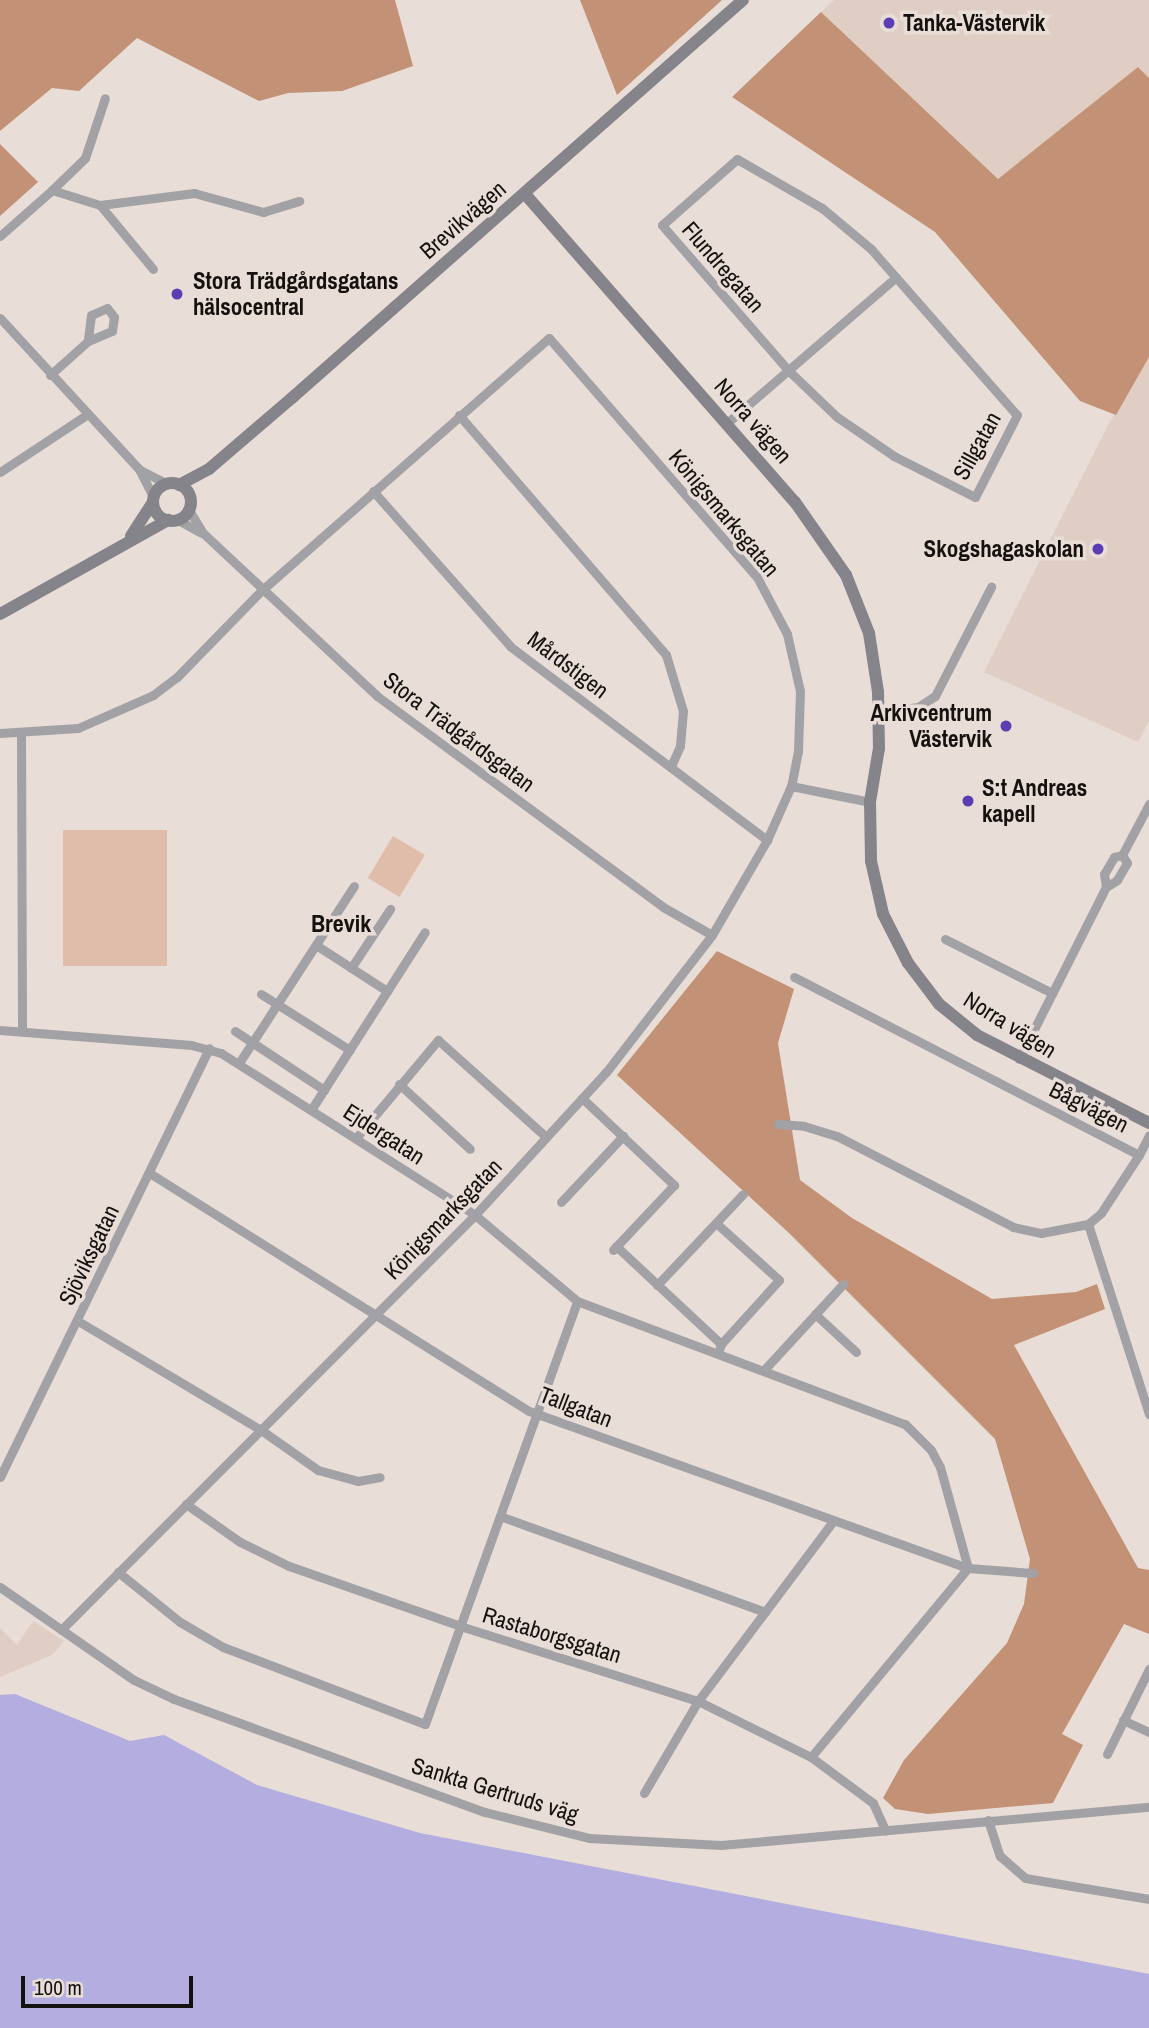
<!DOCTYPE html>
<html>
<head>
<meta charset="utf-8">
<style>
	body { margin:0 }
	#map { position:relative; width:1149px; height:2028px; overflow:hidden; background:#e8ddd7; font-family:"Archivo Narrow",sans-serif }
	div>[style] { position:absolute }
	.built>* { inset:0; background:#e0cec4 }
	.green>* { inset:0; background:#e0bdaa; transform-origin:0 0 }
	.forest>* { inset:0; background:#c39175 }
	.water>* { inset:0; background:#b3ade0 }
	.street>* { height:9px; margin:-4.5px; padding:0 4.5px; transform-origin:4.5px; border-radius:4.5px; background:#a2a2a6 }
	.secondary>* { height:12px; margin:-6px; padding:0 6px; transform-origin:6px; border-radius:6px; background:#85848a }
	.secondary>.ring { margin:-6px; padding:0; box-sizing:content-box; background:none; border:12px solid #85848a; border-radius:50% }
	.dots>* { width:19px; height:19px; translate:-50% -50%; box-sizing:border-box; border:4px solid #e8ddd7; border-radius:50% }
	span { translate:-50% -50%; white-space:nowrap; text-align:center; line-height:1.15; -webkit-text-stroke:7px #e8ddd7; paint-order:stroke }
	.poi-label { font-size:23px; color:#14110f; font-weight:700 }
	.left { translate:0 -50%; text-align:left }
	.right { translate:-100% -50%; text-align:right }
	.street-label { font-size:23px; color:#14110f }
	.neighbourhood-label { font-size:24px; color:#14110f; font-weight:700 }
	.scale { position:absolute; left:21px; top:1976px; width:172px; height:32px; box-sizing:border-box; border:4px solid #14110f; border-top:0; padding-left:9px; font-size:21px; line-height:24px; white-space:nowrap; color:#14110f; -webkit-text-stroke:5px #e8ddd7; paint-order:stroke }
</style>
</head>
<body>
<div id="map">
	<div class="built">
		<i style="clip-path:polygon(834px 0,1149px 0,1149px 78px,1138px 67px,998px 179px,821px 12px)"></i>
		<i style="clip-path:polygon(1149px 357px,1149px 721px,1138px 742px,984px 672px,1108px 425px)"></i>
		<i style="clip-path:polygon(33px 1621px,64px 1641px,52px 1655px,0 1677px,0 1628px,17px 1645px)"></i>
	</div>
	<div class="green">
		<i style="left:167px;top:830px;width:136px;height:104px;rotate:90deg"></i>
		<i style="left:393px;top:836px;width:37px;height:49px;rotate:31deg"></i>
	</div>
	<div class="forest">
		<i style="clip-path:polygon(0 0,395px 0,413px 66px,342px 91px,288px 93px,259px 101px,137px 38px,79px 91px,52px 88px,0 131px)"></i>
		<i style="clip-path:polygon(580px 0,722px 0,617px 95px)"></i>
		<i style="clip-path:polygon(821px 12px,998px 179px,1138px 67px,1149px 78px,1149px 357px,1116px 415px,1080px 401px,935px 232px,732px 97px)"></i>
		<i style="clip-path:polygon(0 144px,38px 182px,0 216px)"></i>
		<i style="clip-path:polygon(717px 951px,794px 989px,778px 1043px,800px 1180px,852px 1218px,992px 1299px,1076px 1292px,1097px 1284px,1105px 1309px,1014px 1345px,1138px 1568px,1149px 1570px,1149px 1634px,1124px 1624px,1062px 1734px,1083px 1745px,1053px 1803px,928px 1814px,895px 1809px,883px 1798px,904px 1760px,1007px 1643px,1024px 1604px,1030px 1559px,995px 1439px,789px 1233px,617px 1075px)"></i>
	</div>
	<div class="water">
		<i style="clip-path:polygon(15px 1694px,130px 1741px,164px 1735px,257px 1785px,420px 1833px,1149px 1974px,1149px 2028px,0 2028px,0 1695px)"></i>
	</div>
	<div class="street">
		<i style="left:737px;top:159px;width:98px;rotate:30deg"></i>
		<i style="left:822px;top:208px;width:64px;rotate:39.9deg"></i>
		<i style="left:871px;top:249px;width:221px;rotate:48.7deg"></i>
		<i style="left:1017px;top:415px;width:92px;rotate:117.1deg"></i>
		<i style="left:975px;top:497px;width:91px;rotate:-153.2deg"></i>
		<i style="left:894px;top:456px;width:69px;rotate:-145.6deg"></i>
		<i style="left:837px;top:417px;width:68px;rotate:-136.2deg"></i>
		<i style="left:788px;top:370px;width:192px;rotate:-131deg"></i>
		<i style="left:662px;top:225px;width:100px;rotate:-41.3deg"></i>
		<i style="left:52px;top:190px;width:46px;rotate:-44.1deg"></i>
		<i style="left:85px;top:158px;width:63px;rotate:-71.6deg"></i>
		<i style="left:100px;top:205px;width:83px;rotate:50.4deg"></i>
		<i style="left:0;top:236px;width:69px;rotate:-41.5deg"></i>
		<i style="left:52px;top:190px;width:50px;rotate:17.4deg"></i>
		<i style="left:100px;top:205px;width:95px;rotate:-7.3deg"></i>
		<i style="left:194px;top:193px;width:72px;rotate:15.4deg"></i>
		<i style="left:263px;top:212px;width:38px;rotate:-17deg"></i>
		<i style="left:0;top:318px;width:205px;rotate:47.4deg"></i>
		<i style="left:139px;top:469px;width:33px;rotate:63deg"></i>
		<i style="left:50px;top:375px;width:51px;rotate:-41.8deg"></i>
		<i style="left:88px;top:341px;width:26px;rotate:-23deg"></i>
		<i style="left:112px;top:331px;width:14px;rotate:-82deg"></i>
		<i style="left:114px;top:317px;width:11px;rotate:-128deg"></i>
		<i style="left:107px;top:308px;width:17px;rotate:156deg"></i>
		<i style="left:91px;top:315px;width:26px;rotate:97deg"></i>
		<i style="left:459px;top:415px;width:317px;rotate:49.2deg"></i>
		<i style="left:666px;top:655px;width:59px;rotate:73.1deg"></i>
		<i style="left:683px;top:711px;width:35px;rotate:95deg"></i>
		<i style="left:680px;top:746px;width:22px;rotate:114deg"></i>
		<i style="left:727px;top:423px;width:223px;rotate:-40.8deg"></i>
		<i style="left:140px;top:470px;width:31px;rotate:27deg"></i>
		<i style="left:0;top:472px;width:103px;rotate:-33.5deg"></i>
		<i style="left:373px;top:491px;width:208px;rotate:48.5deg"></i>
		<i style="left:511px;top:647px;width:321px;rotate:37deg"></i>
		<i style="left:189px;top:510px;width:27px;rotate:59deg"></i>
		<i style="left:203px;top:533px;width:238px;rotate:43.1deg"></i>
		<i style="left:377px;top:696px;width:355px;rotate:36.4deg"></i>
		<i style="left:663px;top:907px;width:56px;rotate:29.7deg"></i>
		<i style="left:178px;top:520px;width:26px;rotate:29deg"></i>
		<i style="left:880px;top:713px;width:38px;rotate:-9deg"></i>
		<i style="left:918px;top:707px;width:20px;rotate:-33deg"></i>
		<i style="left:935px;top:696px;width:123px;rotate:-62.8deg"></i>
		<i style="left:0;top:733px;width:78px;rotate:-3.7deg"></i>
		<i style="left:78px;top:728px;width:82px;rotate:-23.7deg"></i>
		<i style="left:153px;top:695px;width:30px;rotate:-37deg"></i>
		<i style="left:177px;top:677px;width:122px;rotate:-45.7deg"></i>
		<i style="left:262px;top:590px;width:382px;rotate:-41.3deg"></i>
		<i style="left:549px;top:338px;width:317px;rotate:49deg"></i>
		<i style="left:757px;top:577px;width:64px;rotate:62.2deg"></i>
		<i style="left:787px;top:634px;width:58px;rotate:77.2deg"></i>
		<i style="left:800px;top:691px;width:60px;rotate:91.9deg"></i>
		<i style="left:798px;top:751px;width:36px;rotate:101deg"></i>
		<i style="left:791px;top:786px;width:59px;rotate:114deg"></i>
		<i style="left:767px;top:840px;width:110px;rotate:120.1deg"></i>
		<i style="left:712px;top:935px;width:173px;rotate:127.7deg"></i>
		<i style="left:606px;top:1072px;width:194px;rotate:132.5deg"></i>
		<i style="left:475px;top:1215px;width:586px;rotate:134.93deg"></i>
		<i style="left:21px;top:733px;width:298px;rotate:89.8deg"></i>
		<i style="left:791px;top:786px;width:81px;rotate:11.4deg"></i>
		<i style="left:1122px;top:855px;width:58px;rotate:-62.1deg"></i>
		<i style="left:945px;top:939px;width:120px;rotate:26.8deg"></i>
		<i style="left:316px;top:945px;width:85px;rotate:32.9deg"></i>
		<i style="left:351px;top:968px;width:71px;rotate:-56.5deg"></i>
		<i style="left:261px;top:994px;width:105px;rotate:32.2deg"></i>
		<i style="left:0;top:1030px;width:192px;rotate:4.5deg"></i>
		<i style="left:191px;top:1045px;width:31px;rotate:15deg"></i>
		<i style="left:221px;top:1053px;width:301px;rotate:32.5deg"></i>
		<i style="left:475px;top:1215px;width:133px;rotate:40.1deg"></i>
		<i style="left:577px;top:1301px;width:350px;rotate:20.6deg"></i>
		<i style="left:905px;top:1424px;width:37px;rotate:45deg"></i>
		<i style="left:931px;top:1450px;width:19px;rotate:62deg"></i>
		<i style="left:940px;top:1467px;width:105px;rotate:74.5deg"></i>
		<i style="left:235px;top:1031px;width:107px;rotate:33.5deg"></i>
		<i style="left:1019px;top:1059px;width:193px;rotate:-63.2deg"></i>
		<i style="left:1106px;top:887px;width:13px;rotate:-32deg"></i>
		<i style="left:1117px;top:880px;width:20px;rotate:-60deg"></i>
		<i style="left:1127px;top:863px;width:9px;rotate:-122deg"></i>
		<i style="left:1122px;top:855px;width:8px;rotate:166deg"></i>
		<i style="left:1114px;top:857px;width:20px;rotate:120deg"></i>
		<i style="left:1104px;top:874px;width:13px;rotate:81deg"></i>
		<i style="left:239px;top:1063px;width:211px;rotate:-57deg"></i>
		<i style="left:399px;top:1084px;width:96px;rotate:42.5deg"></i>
		<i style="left:582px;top:1098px;width:127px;rotate:43.4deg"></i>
		<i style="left:674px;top:1185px;width:89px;rotate:133.2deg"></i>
		<i style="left:311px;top:1110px;width:211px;rotate:-57.4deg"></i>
		<i style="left:778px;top:1124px;width:26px;rotate:4deg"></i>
		<i style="left:804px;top:1126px;width:34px;rotate:17deg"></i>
		<i style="left:837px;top:1136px;width:198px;rotate:27.3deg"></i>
		<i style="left:1013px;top:1227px;width:29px;rotate:12deg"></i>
		<i style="left:1041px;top:1233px;width:48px;rotate:-10.8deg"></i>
		<i style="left:1088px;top:1224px;width:17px;rotate:-40deg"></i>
		<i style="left:1101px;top:1213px;width:69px;rotate:-56.8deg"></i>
		<i style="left:1139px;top:1155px;width:388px;rotate:-152.7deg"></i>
		<i style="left:356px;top:1138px;width:128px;rotate:-50.1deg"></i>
		<i style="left:438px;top:1040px;width:145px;rotate:41.9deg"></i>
		<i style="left:1139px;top:1155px;width:22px;rotate:-63deg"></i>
		<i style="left:151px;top:1174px;width:446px;rotate:32.1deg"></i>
		<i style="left:529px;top:1411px;width:466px;rotate:19.7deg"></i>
		<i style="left:968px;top:1568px;width:65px;rotate:4.4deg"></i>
		<i style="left:561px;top:1202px;width:91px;rotate:-46.8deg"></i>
		<i style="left:716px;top:1223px;width:85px;rotate:42.1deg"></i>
		<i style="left:779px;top:1280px;width:86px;rotate:132.2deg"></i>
		<i style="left:721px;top:1344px;width:9px;rotate:108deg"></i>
		<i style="left:1088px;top:1224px;width:200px;rotate:72.2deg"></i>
		<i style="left:616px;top:1246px;width:144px;rotate:43deg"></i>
		<i style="left:657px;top:1285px;width:125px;rotate:-46.6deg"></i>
		<i style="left:815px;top:1314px;width:56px;rotate:42.8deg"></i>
		<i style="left:78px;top:1321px;width:213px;rotate:30.8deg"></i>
		<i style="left:261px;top:1430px;width:70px;rotate:35.1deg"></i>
		<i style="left:318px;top:1470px;width:41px;rotate:15.4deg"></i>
		<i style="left:358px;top:1481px;width:22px;rotate:-10deg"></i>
		<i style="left:764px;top:1370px;width:117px;rotate:-47.4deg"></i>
		<i style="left:0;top:1477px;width:477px;rotate:-64deg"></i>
		<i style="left:186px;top:1504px;width:66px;rotate:35.1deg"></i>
		<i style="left:240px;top:1542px;width:55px;rotate:26.1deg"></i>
		<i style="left:289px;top:1566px;width:181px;rotate:19.3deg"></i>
		<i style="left:460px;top:1626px;width:250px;rotate:17.5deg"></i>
		<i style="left:698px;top:1701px;width:126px;rotate:26.4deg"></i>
		<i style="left:811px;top:1757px;width:77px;rotate:36.6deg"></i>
		<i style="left:873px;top:1803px;width:30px;rotate:66deg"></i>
		<i style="left:500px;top:1516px;width:282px;rotate:19.9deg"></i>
		<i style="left:118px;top:1572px;width:80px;rotate:38.9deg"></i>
		<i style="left:180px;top:1622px;width:50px;rotate:30.2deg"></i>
		<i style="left:223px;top:1647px;width:216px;rotate:20.9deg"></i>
		<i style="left:425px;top:1724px;width:449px;rotate:-70.2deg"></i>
		<i style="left:0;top:1587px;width:163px;rotate:34.8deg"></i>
		<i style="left:134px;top:1680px;width:44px;rotate:25.4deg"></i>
		<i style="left:174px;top:1699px;width:331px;rotate:20deg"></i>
		<i style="left:485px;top:1812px;width:107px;rotate:14deg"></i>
		<i style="left:589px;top:1838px;width:132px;rotate:3deg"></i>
		<i style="left:721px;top:1845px;width:430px;rotate:-5.1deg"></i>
		<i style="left:1123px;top:1720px;width:29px;rotate:25deg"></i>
		<i style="left:1107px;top:1754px;width:95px;rotate:-63.7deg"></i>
		<i style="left:811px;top:1757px;width:246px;rotate:-50.3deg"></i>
		<i style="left:644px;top:1793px;width:107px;rotate:-59.6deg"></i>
		<i style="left:698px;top:1701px;width:225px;rotate:-53.1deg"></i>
		<i style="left:988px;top:1820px;width:38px;rotate:72deg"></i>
		<i style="left:1000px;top:1856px;width:33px;rotate:41deg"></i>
		<i style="left:1025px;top:1878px;width:126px;rotate:9.6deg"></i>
	</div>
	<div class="secondary">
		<i style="left:525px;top:194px;width:410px;rotate:48.8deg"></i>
		<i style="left:795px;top:502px;width:89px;rotate:55.1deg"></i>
		<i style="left:846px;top:575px;width:62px;rotate:68.4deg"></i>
		<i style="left:869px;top:633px;width:60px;rotate:81.3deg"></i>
		<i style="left:878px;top:692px;width:56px;rotate:89deg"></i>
		<i style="left:879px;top:748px;width:55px;rotate:99.5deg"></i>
		<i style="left:870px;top:802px;width:59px;rotate:89deg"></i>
		<i style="left:871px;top:861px;width:54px;rotate:77.2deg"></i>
		<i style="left:883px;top:914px;width:55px;rotate:63deg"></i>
		<i style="left:908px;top:963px;width:51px;rotate:52.9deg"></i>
		<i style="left:939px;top:1004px;width:49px;rotate:39.2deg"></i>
		<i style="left:977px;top:1035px;width:193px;rotate:27.1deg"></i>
		<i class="ring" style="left:153px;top:483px;width:26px;height:26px"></i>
		<i style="left:179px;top:485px;width:34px;rotate:-28deg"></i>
		<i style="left:209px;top:469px;width:111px;rotate:-40.6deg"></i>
		<i style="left:293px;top:397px;width:600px;rotate:-41.42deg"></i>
		<i style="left:131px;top:536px;width:40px;rotate:-57.1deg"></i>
		<i style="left:0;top:614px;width:193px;rotate:-29.2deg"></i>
	</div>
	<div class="dots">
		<i style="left:889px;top:23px;background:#5d3cb4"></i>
		<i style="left:177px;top:294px;background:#5d3cb4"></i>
		<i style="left:1098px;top:549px;background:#5d3cb4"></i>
		<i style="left:1006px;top:726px;background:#5d3cb4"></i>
		<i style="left:968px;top:801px;background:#5d3cb4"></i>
	</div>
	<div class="poi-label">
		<span class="left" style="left:903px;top:23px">Tanka-Västervik</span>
		<span class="left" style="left:193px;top:294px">Stora Trädgårdsgatans<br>hälsocentral</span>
		<span class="right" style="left:1084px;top:549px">Skogshagaskolan</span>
		<span class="right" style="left:992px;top:726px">Arkivcentrum<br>Västervik</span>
		<span class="left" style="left:982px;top:801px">S:t Andreas<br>kapell</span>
	</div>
	<div class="street-label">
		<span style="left:463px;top:220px;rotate:-41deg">Brevikvägen</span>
		<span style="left:723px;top:267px;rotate:49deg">Flundregatan</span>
		<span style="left:753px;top:421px;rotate:49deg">Norra vägen</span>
		<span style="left:977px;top:446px;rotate:-61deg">Sillgatan</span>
		<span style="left:724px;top:513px;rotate:50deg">Königsmarksgatan</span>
		<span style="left:568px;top:665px;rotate:37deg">Mårdstigen</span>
		<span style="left:459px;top:732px;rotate:37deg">Stora Trädgårdsgatan</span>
		<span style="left:1010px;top:1025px;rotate:32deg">Norra vägen</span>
		<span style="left:1089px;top:1107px;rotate:27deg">Bågvägen</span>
		<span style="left:384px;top:1134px;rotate:33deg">Ejdergatan</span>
		<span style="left:443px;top:1219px;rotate:-46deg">Königsmarksgatan</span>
		<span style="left:89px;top:1255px;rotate:-64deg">Sjöviksgatan</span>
		<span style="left:576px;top:1407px;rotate:21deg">Tallgatan</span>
		<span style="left:552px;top:1635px;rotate:17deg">Rastaborgsgatan</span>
		<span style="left:495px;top:1790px;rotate:17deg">Sankta Gertruds väg</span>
	</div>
	<div class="neighbourhood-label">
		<span style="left:341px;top:924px">Brevik</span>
	</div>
	<div class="scale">100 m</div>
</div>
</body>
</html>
